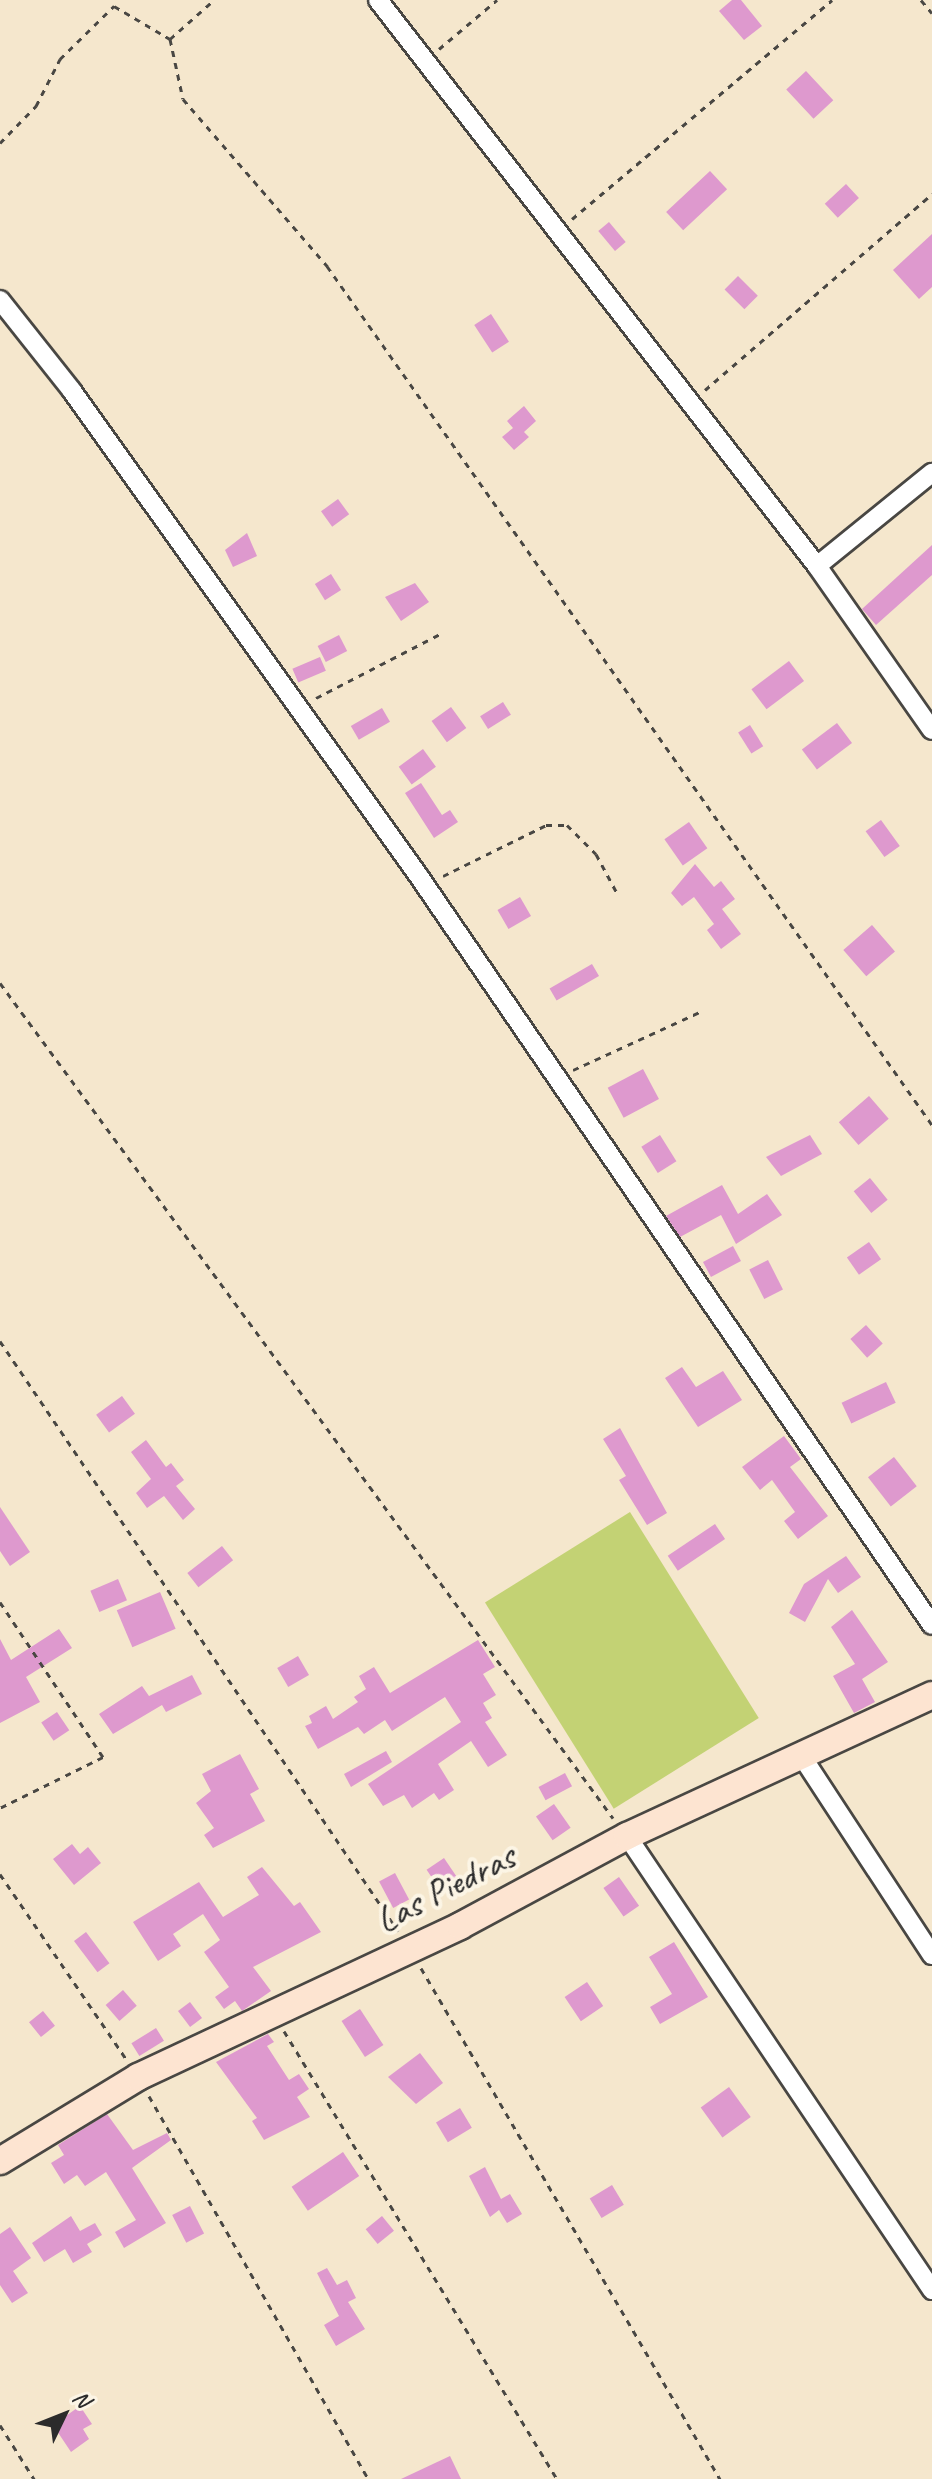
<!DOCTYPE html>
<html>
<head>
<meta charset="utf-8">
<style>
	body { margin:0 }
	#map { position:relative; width:932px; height:2479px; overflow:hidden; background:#f5e7cd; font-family:Caveat,sans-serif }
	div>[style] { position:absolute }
	.green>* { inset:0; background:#c3d274; transform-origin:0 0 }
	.building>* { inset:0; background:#de99ce; transform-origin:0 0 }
	.path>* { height:3px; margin-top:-1.5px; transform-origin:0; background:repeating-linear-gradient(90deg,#494743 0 6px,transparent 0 12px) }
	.roads { filter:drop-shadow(2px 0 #494743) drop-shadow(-2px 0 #494743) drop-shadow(0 2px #494743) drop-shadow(0 -2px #494743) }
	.street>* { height:18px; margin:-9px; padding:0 9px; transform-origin:9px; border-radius:9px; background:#fff }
	.secondary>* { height:26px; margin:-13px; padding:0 13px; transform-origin:13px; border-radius:13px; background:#fde4d1 }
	span { translate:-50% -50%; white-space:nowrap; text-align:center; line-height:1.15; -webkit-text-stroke:8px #fcf5e5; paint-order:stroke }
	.street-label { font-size:38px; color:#2b2b2b }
	.north { position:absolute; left:24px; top:2375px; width:80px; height:80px; -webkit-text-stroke:6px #fcf5e5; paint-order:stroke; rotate:47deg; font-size:22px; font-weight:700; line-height:32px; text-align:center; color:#2b2b2b }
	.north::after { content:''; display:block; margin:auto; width:28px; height:36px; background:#2b2b2b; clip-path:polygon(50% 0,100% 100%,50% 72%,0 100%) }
</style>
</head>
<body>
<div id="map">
	<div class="green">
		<i style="left:630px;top:1512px;width:243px;height:171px;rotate:58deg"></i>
	</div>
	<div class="building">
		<i style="clip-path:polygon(732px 0,741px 0,762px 26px,744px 40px,719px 11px)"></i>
		<i style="left:806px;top:71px;width:40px;height:27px;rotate:47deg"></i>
		<i style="left:710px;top:171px;width:25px;height:60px;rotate:47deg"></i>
		<i style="left:846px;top:184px;width:19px;height:29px;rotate:47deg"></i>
		<i style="left:609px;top:222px;width:26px;height:14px;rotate:50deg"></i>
		<i style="clip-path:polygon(932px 234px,932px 287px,919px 299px,893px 270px)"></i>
		<i style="left:738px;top:276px;width:28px;height:19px;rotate:45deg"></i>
		<i style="left:491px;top:314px;width:33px;height:20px;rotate:57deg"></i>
		<i style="clip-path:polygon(524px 406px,536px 421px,524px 432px,529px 437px,514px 450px,502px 437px,513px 428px,507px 421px)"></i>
		<i style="left:338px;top:499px;width:19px;height:21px;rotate:54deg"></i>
		<i style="clip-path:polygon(247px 533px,257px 556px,233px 567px,225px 550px)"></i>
		<i style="clip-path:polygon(932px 545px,932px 575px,876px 625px,862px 609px)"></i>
		<i style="left:331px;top:574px;width:19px;height:19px;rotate:58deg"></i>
		<i style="clip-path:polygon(415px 583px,429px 602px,401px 621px,385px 597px)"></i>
		<i style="left:339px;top:635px;width:18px;height:24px;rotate:63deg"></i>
		<i style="left:320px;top:657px;width:15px;height:30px;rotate:67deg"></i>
		<i style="left:789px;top:661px;width:25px;height:47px;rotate:53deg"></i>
		<i style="left:503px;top:702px;width:15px;height:27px;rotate:58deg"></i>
		<i style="left:451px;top:707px;width:26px;height:24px;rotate:54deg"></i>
		<i style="left:382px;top:708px;width:16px;height:36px;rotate:60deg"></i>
		<i style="left:837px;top:723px;width:25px;height:44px;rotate:53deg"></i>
		<i style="left:750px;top:725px;width:25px;height:14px;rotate:58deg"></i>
		<i style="left:423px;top:749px;width:22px;height:30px;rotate:54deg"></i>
		<i style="clip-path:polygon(421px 783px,442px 815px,450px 810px,458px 822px,434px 838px,405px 793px)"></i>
		<i style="left:881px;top:820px;width:32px;height:19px;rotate:54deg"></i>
		<i style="left:689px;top:822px;width:32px;height:30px;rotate:55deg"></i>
		<i style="clip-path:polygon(695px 864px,714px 887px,721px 881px,735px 899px,722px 909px,741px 934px,721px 949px,707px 930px,714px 924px,694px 897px,682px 906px,671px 893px)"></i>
		<i style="left:520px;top:897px;width:22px;height:26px;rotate:60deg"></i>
		<i style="left:872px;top:925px;width:35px;height:38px;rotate:49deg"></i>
		<i style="left:592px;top:964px;width:14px;height:49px;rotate:60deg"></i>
		<i style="left:643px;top:1069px;width:34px;height:40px;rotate:62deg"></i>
		<i style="left:869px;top:1096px;width:30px;height:40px;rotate:49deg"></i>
		<i style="left:660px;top:1135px;width:31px;height:22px;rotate:58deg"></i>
		<i style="clip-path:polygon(810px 1135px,822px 1154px,781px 1176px,766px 1157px)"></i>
		<i style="left:870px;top:1178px;width:28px;height:21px;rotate:51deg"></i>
		<i style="clip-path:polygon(722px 1185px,738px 1214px,767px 1194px,782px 1215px,736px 1244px,721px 1215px,680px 1237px,666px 1216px)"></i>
		<i style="left:869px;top:1242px;width:21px;height:27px;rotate:55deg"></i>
		<i style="left:733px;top:1246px;width:17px;height:34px;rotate:62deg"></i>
		<i style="left:768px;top:1260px;width:33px;height:21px;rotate:63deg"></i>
		<i style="left:866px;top:1325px;width:25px;height:21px;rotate:48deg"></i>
		<i style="clip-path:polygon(682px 1367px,696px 1387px,723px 1371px,742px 1400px,698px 1427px,665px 1378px)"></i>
		<i style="left:886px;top:1382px;width:23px;height:49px;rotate:65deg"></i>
		<i style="left:122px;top:1396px;width:22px;height:32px;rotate:54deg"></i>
		<i style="clip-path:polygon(620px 1428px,667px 1513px,647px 1525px,619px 1480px,626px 1476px,603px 1439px)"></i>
		<i style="clip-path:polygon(784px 1436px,801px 1459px,790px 1467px,828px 1516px,798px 1539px,784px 1521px,795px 1512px,772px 1480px,760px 1490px,742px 1467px)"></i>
		<i style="clip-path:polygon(146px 1440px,166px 1467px,171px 1463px,184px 1480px,176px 1486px,195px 1509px,183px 1520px,164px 1496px,147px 1508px,136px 1493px,151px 1479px,131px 1452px)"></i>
		<i style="left:894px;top:1457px;width:37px;height:33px;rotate:52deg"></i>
		<i style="clip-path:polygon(0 1507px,30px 1552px,10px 1566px,0 1551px)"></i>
		<i style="left:715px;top:1524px;width:18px;height:57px;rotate:56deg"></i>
		<i style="left:222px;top:1546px;width:18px;height:44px;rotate:52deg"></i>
		<i style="clip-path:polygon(846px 1556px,861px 1577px,838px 1593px,828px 1579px,805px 1622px,789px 1613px,804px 1584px)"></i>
		<i style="left:118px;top:1579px;width:23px;height:30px;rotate:67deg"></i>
		<i style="left:160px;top:1592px;width:40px;height:47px;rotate:67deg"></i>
		<i style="clip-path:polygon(852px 1610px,888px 1662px,862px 1679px,875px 1702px,854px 1713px,833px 1676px,855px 1664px,831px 1627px)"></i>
		<i style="clip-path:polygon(59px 1629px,72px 1648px,26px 1677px,40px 1702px,0 1723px,0 1639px,11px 1660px)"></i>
		<i style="clip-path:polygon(478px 1640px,495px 1667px,483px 1674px,496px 1695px,483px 1703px,492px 1718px,485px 1722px,507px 1755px,488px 1767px,471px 1741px,438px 1764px,454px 1790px,439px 1800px,434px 1793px,412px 1808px,404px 1795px,383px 1806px,368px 1784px,461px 1722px,445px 1697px,392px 1731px,385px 1720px,364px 1734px,358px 1727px,318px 1749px,305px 1726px,312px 1723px,309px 1716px,326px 1706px,333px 1719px,358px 1702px,354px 1697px,366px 1689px,359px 1676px,374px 1667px,390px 1693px)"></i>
		<i style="left:298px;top:1656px;width:22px;height:24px;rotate:60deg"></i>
		<i style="clip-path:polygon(192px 1675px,202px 1694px,166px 1712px,162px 1705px,113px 1734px,99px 1714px,142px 1686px,149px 1696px)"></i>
		<i style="left:57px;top:1712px;width:22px;height:19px;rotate:56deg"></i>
		<i style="clip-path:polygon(386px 1751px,392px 1762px,351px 1787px,344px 1774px)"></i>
		<i style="clip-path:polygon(240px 1754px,259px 1789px,250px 1794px,265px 1821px,213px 1848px,204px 1835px,214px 1828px,196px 1803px,211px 1791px,202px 1774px)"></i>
		<i style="left:565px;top:1773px;width:15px;height:30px;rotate:62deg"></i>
		<i style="left:554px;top:1804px;width:29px;height:22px;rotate:55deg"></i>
		<i style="clip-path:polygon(72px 1844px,80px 1854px,88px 1847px,101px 1863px,74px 1885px,53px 1859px)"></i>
		<i style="left:444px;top:1858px;width:23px;height:21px;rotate:56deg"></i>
		<i style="clip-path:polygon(262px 1867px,294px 1906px,300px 1902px,321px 1932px,253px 1967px,271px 1991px,242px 2011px,235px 2001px,224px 2009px,215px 1997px,229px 1987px,204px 1952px,220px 1940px,203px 1914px,173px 1934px,181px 1946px,158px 1961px,133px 1922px,199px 1882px,223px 1917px,259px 1895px,247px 1877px)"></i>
		<i style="left:395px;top:1873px;width:30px;height:18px;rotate:62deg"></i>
		<i style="left:619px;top:1877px;width:35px;height:19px;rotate:55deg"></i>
		<i style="left:86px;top:1932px;width:39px;height:15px;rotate:53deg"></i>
		<i style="clip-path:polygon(674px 1942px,708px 1997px,660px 2024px,650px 2007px,672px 1994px,649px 1957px)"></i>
		<i style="left:587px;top:1982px;width:29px;height:27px;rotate:56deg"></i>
		<i style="left:123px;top:1990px;width:21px;height:23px;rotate:49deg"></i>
		<i style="left:190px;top:2002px;width:20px;height:15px;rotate:53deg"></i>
		<i style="left:360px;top:2009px;width:43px;height:22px;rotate:57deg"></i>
		<i style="left:43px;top:2011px;width:19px;height:18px;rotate:51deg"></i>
		<i style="left:156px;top:2028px;width:15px;height:29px;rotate:58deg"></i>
		<i style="clip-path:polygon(268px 2034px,274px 2042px,267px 2046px,289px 2080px,299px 2074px,309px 2089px,297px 2097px,310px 2117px,264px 2140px,252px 2121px,257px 2118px,216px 2062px)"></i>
		<i style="clip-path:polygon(420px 2053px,443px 2083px,416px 2104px,388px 2077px)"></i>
		<i style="left:729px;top:2087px;width:37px;height:35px;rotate:54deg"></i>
		<i style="left:460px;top:2108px;width:23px;height:28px;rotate:59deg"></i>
		<i style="clip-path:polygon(107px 2114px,133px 2150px,167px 2133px,171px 2140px,132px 2168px,166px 2223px,124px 2248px,115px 2232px,136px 2220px,106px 2172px,85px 2186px,77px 2175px,64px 2184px,51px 2163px,64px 2155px,58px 2145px)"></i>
		<i style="left:343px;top:2152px;width:29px;height:62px;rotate:56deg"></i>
		<i style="clip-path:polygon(485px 2167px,501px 2199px,510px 2194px,522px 2214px,507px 2223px,499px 2210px,490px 2217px,469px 2176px)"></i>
		<i style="left:612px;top:2185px;width:23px;height:26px;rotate:59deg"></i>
		<i style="left:190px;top:2206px;width:31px;height:20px;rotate:63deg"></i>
		<i style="clip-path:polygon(71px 2216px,80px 2231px,95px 2223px,102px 2235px,87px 2244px,92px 2252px,73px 2263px,65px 2249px,44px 2262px,32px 2243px)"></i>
		<i style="left:382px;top:2216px;width:19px;height:21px;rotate:51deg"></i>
		<i style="clip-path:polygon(10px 2227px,31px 2258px,13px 2271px,28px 2293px,12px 2303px,0 2285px,0 2234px)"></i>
		<i style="clip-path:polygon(327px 2268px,337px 2285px,347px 2280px,356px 2298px,348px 2302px,365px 2329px,336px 2346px,324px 2325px,339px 2316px,317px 2273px)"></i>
		<i style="clip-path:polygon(80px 2406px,92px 2424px,83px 2429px,89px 2439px,71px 2452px,53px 2425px)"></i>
		<i style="clip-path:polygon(450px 2456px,461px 2479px,401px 2479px)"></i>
	</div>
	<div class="path">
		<i style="left:921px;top:0;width:17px;rotate:50deg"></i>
		<i style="left:170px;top:39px;width:59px;rotate:-41.6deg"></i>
		<i style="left:439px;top:49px;width:76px;rotate:-40.2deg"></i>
		<i style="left:0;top:143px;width:52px;rotate:-45.8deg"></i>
		<i style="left:36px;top:106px;width:53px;rotate:-62.9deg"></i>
		<i style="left:60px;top:59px;width:76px;rotate:-44.5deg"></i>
		<i style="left:114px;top:6px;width:65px;rotate:30.5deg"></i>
		<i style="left:170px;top:39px;width:61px;rotate:77.8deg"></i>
		<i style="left:183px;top:99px;width:221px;rotate:49.2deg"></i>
		<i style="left:327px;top:266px;width:1051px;rotate:54.84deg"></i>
		<i style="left:572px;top:219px;width:340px;rotate:-40.1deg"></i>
		<i style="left:705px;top:390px;width:300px;rotate:-40.8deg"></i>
		<i style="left:316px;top:698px;width:142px;rotate:-27.3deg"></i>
		<i style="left:443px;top:876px;width:115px;rotate:-26.3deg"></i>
		<i style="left:546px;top:825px;width:21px"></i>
		<i style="left:567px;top:825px;width:41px;rotate:45deg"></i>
		<i style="left:596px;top:854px;width:44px;rotate:61.7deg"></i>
		<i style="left:0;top:983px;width:1036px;rotate:53.72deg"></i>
		<i style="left:573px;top:1070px;width:142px;rotate:-24.6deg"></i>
		<i style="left:0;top:1341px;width:712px;rotate:56deg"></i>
		<i style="left:0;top:1602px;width:186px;rotate:56.4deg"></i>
		<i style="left:103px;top:1757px;width:115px;rotate:153.7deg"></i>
		<i style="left:0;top:1874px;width:224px;rotate:55.7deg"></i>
		<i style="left:421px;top:1968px;width:592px;rotate:59.67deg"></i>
		<i style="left:284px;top:2031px;width:525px;rotate:58.64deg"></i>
		<i style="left:149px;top:2096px;width:441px;rotate:60.2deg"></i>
		<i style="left:0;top:2425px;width:64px;rotate:57.8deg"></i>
	</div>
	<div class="roads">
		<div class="street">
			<i style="left:378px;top:0;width:716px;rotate:52.2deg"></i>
			<i style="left:817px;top:566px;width:200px;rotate:55deg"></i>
			<i style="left:0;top:300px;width:116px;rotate:51.6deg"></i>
			<i style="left:72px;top:391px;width:595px;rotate:54.44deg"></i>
			<i style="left:418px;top:875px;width:909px;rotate:55.58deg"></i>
			<i style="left:817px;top:566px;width:148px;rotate:-39deg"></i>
			<i style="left:801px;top:1755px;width:239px;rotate:56.8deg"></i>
			<i style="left:627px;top:1836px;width:547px;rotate:56.11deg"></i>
		</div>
		<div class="secondary">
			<i style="left:0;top:2161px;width:162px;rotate:-31.3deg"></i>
			<i style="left:138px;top:2077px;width:356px;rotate:-25.1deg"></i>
			<i style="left:460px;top:1926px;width:190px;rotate:-28.3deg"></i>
			<i style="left:627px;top:1836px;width:336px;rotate:-24.8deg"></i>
		</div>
	</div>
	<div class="street-label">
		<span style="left:445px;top:1888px;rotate:-27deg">Las Piedras</span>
	</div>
	<div class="north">N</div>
</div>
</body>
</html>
